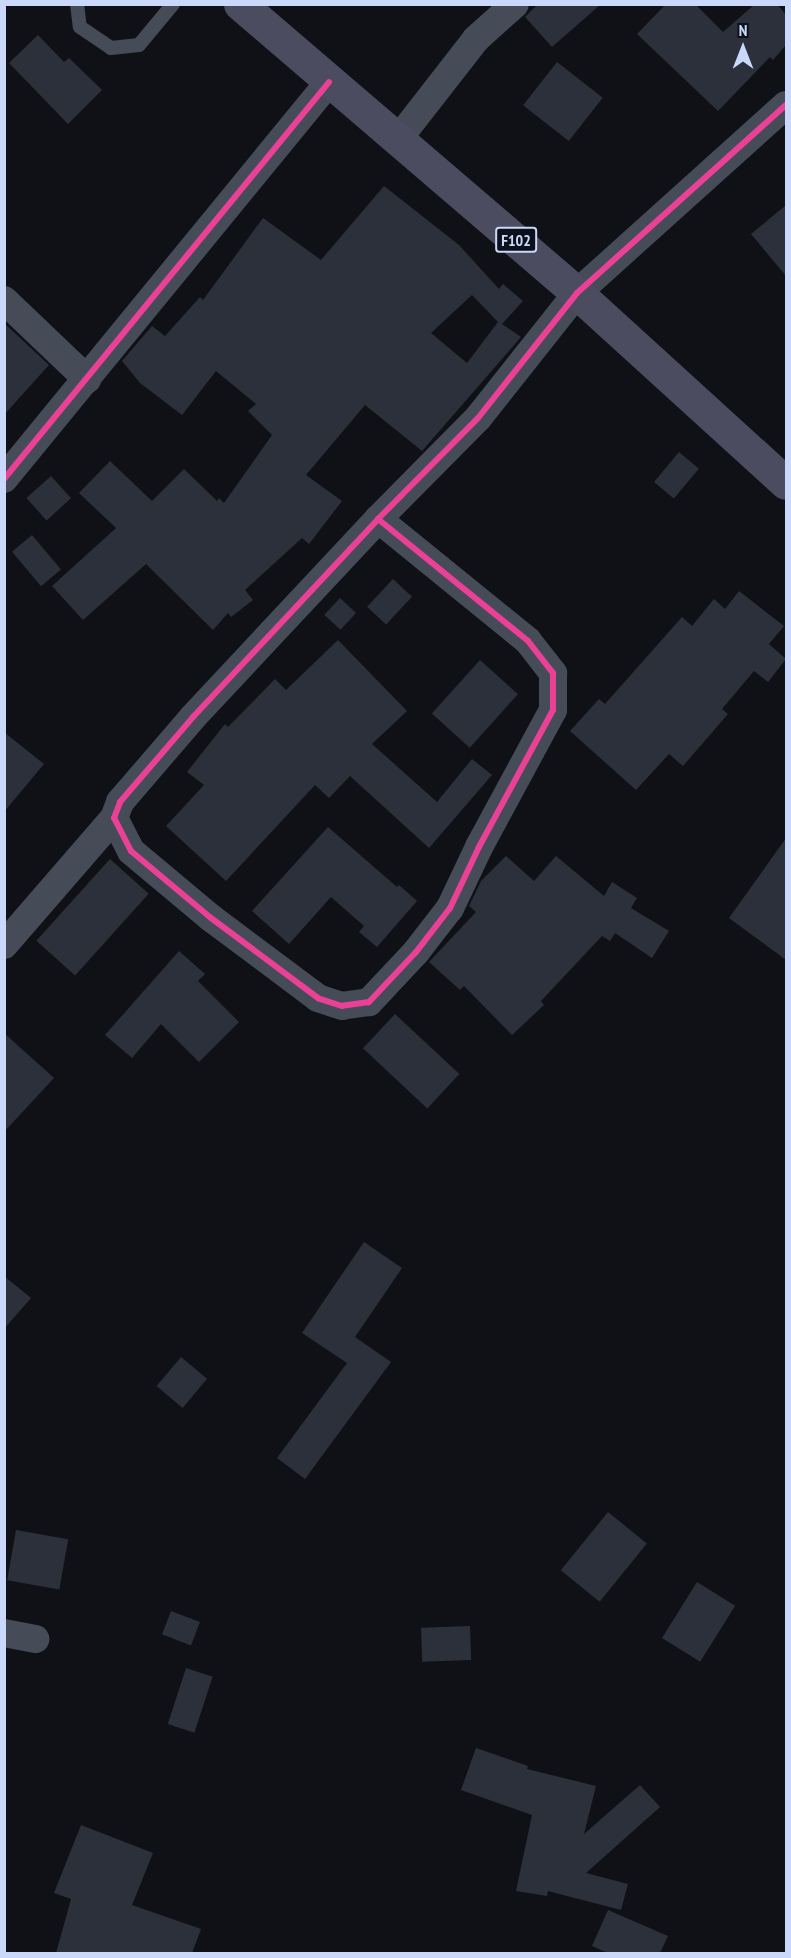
<!DOCTYPE html>
<html>
<head>
<meta charset="utf-8">
<style>
	body { margin:0 }
	#map { position:relative; width:791px; height:1958px; overflow:hidden; background:#101116; font-family:"PT Sans Narrow",sans-serif }
	div>[style] { position:absolute }
	.building>* { inset:0; background:#2c303a; transform-origin:0 0 }
	.lane>* { height:14px; margin:-7px; padding:0 7px; transform-origin:7px; border-radius:7px; background:#454c57 }
	.street>* { height:28px; margin:-14px; padding:0 14px; transform-origin:14px; border-radius:14px; background:#454c57 }
	.primary>* { height:33px; margin:-16.5px; padding:0 16.5px; transform-origin:16.5px; border-radius:16.5px; background:#4b4c5f }
	.cycleway>* { height:6px; margin:-3px; padding:0 3px; transform-origin:3px; border-radius:3px; background:#ea4096 }
	span { translate:-50% -50%; white-space:nowrap; text-align:center; line-height:1.15; -webkit-text-stroke:4.5px #0c101a; paint-order:stroke }
	.shield-label span { padding:2px 4px; background:#0c101a; border:2px solid; border-radius:4px; -webkit-text-stroke-width:0 }
	.shield-label { font-size:16px; color:#cad9fb; font-weight:700 }
	.frame { position:absolute; inset:0; border:6px solid #cad9fb; pointer-events:none }
	.north { position:absolute; left:713px; top:18px; width:60px; height:60px; -webkit-text-stroke:4px #0c101a; paint-order:stroke; rotate:0deg; font-size:16px; font-weight:700; line-height:24px; text-align:center; color:#cad9fb }
	.north::after { content:''; display:block; margin:auto; width:21px; height:27px; background:#cad9fb; clip-path:polygon(50% 0,100% 100%,50% 72%,0 100%) }
</style>
</head>
<body>
<div id="map">
	<div class="building">
		<i style="clip-path:polygon(538px 4px,601px 4px,552px 47px,525px 17px)"></i>
		<i style="clip-path:polygon(666px 4px,695px 4px,723px 32px,755px 4px,777px 4px,786px 15px,786px 45px,773px 60px,770px 57px,718px 111px,637px 34px)"></i>
		<i style="clip-path:polygon(38px 35px,64px 62px,69px 58px,102px 90px,68px 124px,9px 63px)"></i>
		<i style="left:557px;top:62px;width:58px;height:55px;rotate:38deg"></i>
		<i style="clip-path:polygon(evenodd,384px 186px,459px 245px,499px 289px,503px 284px,523px 301px,502px 324px,521px 337px,422px 451px,365px 405px,306px 475px,342px 501px,309px 544px,302px 538px,245px 590px,253px 600px,231px 617px,228px 613px,213px 630px,146px 564px,83px 620px,52px 586px,116px 528px,79px 493px,110px 461px,152px 501px,184px 469px,217px 501px,219px 498px,224px 503px,272px 435px,248px 411px,256px 404px,216px 371px,182px 415px,140px 383px,122px 361px,152px 326px,165px 336px,200px 297px,203px 300px,263px 218px,321px 260px,384px 186px,472px 295px,498px 322px,467px 363px,431px 333px,472px 295px)"></i>
		<i style="clip-path:polygon(786px 205px,786px 276px,751px 234px)"></i>
		<i style="clip-path:polygon(4px 323px,49px 365px,4px 415px)"></i>
		<i style="left:679px;top:452px;width:26px;height:39px;rotate:40deg"></i>
		<i style="left:51px;top:476px;width:30px;height:33px;rotate:48deg"></i>
		<i style="left:32px;top:535px;width:45px;height:26px;rotate:50deg"></i>
		<i style="left:393px;top:579px;width:26px;height:38px;rotate:43deg"></i>
		<i style="clip-path:polygon(739px 591px,784px 626px,769px 644px,786px 659px,768px 682px,754px 671px,722px 709px,728px 714px,683px 766px,669px 754px,636px 790px,570px 731px,599px 699px,605px 704px,682px 617px,692px 626px,714px 599px,725px 609px)"></i>
		<i style="left:340px;top:598px;width:22px;height:23px;rotate:43deg"></i>
		<i style="clip-path:polygon(338px 640px,407px 711px,372px 744px,437px 802px,472px 759px,492px 775px,429px 848px,350px 776px,329px 798px,315px 785px,226px 881px,166px 826px,204px 785px,187px 772px,225px 724px,228px 727px,275px 679px,286px 690px)"></i>
		<i style="left:480px;top:660px;width:51px;height:72px;rotate:42deg"></i>
		<i style="clip-path:polygon(4px 732px,44px 764px,4px 812px)"></i>
		<i style="clip-path:polygon(328px 827px,397px 887px,399px 885px,417px 901px,377px 947px,359px 932px,364px 926px,331px 897px,289px 944px,252px 911px)"></i>
		<i style="clip-path:polygon(786px 838px,786px 960px,729px 918px)"></i>
		<i style="clip-path:polygon(506px 856px,534px 881px,556px 856px,604px 896px,612px 882px,637px 898px,631px 908px,669px 931px,652px 958px,615px 933px,610px 941px,602px 936px,541px 1001px,544px 1005px,512px 1035px,464px 986px,460px 990px,429px 962px,476px 912px,469px 906px,481px 881px)"></i>
		<i style="left:110px;top:859px;width:52px;height:110px;rotate:42deg"></i>
		<i style="clip-path:polygon(179px 951px,205px 974px,198px 981px,239px 1022px,199px 1062px,161px 1024px,132px 1058px,105px 1035px)"></i>
		<i style="left:395px;top:1014px;width:88px;height:47px;rotate:43deg"></i>
		<i style="clip-path:polygon(4px 1033px,54px 1078px,4px 1132px)"></i>
		<i style="clip-path:polygon(364px 1242px,402px 1268px,355px 1337px,391px 1362px,305px 1479px,277px 1458px,347px 1363px,302px 1333px)"></i>
		<i style="clip-path:polygon(4px 1276px,31px 1298px,4px 1329px)"></i>
		<i style="left:181px;top:1357px;width:34px;height:38px;rotate:40deg"></i>
		<i style="left:608px;top:1512px;width:50px;height:75px;rotate:39deg"></i>
		<i style="left:16px;top:1530px;width:53px;height:51px;rotate:10deg"></i>
		<i style="left:697px;top:1582px;width:45px;height:66px;rotate:32deg"></i>
		<i style="left:171px;top:1611px;width:31px;height:25px;rotate:21deg"></i>
		<i style="left:470px;top:1626px;width:34px;height:49px;rotate:88deg"></i>
		<i style="left:186px;top:1668px;width:28px;height:59px;rotate:18deg"></i>
		<i style="clip-path:polygon(476px 1748px,528px 1766px,527px 1769px,596px 1786px,584px 1834px,640px 1785px,660px 1807px,586px 1873px,628px 1884px,621px 1910px,548px 1891px,547px 1896px,516px 1891px,532px 1815px,461px 1790px)"></i>
		<i style="clip-path:polygon(81px 1825px,153px 1853px,132px 1905px,201px 1929px,192px 1953px,56px 1953px,71px 1899px,54px 1893px)"></i>
		<i style="clip-path:polygon(608px 1910px,668px 1936px,660px 1953px,608px 1953px,592px 1946px)"></i>
	</div>
	<div class="lane">
		<i style="left:77px;top:4px;width:23px;rotate:83deg"></i>
		<i style="left:80px;top:27px;width:37px;rotate:34deg"></i>
		<i style="left:111px;top:48px;width:28px;rotate:-6deg"></i>
		<i style="left:139px;top:45px;width:53px;rotate:-50.3deg"></i>
	</div>
	<div class="street">
		<i style="left:399px;top:138px;width:125px;rotate:-52.1deg"></i>
		<i style="left:476px;top:39px;width:52px;rotate:-41.9deg"></i>
		<i style="left:4px;top:300px;width:115px;rotate:43.6deg"></i>
		<i style="left:4px;top:479px;width:513px;rotate:-50.69deg"></i>
		<i style="left:378px;top:519px;width:193px;rotate:39.1deg"></i>
		<i style="left:528px;top:641px;width:41px;rotate:52deg"></i>
		<i style="left:553px;top:673px;width:37px;rotate:90deg"></i>
		<i style="left:553px;top:710px;width:156px;rotate:118.4deg"></i>
		<i style="left:479px;top:847px;width:68px;rotate:115.4deg"></i>
		<i style="left:450px;top:908px;width:56px;rotate:127.7deg"></i>
		<i style="left:416px;top:952px;width:69px;rotate:133.2deg"></i>
		<i style="left:369px;top:1002px;width:27px;rotate:172deg"></i>
		<i style="left:342px;top:1006px;width:25px;rotate:-162deg"></i>
		<i style="left:318px;top:998px;width:134px;rotate:-143.2deg"></i>
		<i style="left:211px;top:918px;width:104px;rotate:-140.1deg"></i>
		<i style="left:131px;top:851px;width:37px;rotate:-117deg"></i>
		<i style="left:114px;top:818px;width:17px;rotate:-69deg"></i>
		<i style="left:120px;top:802px;width:112px;rotate:-49.3deg"></i>
		<i style="left:193px;top:717px;width:271px;rotate:-46.9deg"></i>
		<i style="left:378px;top:519px;width:142px;rotate:-45.3deg"></i>
		<i style="left:478px;top:418px;width:159px;rotate:-51.6deg"></i>
		<i style="left:577px;top:293px;width:281px;rotate:-42deg"></i>
		<i style="left:4px;top:945px;width:168px;rotate:-49.1deg"></i>
		<i style="left:4px;top:1633px;width:32px;rotate:11deg"></i>
	</div>
	<div class="primary">
		<i style="left:240px;top:4px;width:444px;rotate:40.6deg"></i>
		<i style="left:577px;top:293px;width:282px;rotate:42.3deg"></i>
	</div>
	<div class="cycleway">
		<i style="left:4px;top:479px;width:513px;rotate:-50.69deg"></i>
		<i style="left:378px;top:519px;width:193px;rotate:39.1deg"></i>
		<i style="left:528px;top:641px;width:41px;rotate:52deg"></i>
		<i style="left:553px;top:673px;width:37px;rotate:90deg"></i>
		<i style="left:553px;top:710px;width:156px;rotate:118.4deg"></i>
		<i style="left:479px;top:847px;width:68px;rotate:115.4deg"></i>
		<i style="left:450px;top:908px;width:56px;rotate:127.7deg"></i>
		<i style="left:416px;top:952px;width:69px;rotate:133.2deg"></i>
		<i style="left:369px;top:1002px;width:27px;rotate:172deg"></i>
		<i style="left:342px;top:1006px;width:25px;rotate:-162deg"></i>
		<i style="left:318px;top:998px;width:134px;rotate:-143.2deg"></i>
		<i style="left:211px;top:918px;width:104px;rotate:-140.1deg"></i>
		<i style="left:131px;top:851px;width:37px;rotate:-117deg"></i>
		<i style="left:114px;top:818px;width:17px;rotate:-69deg"></i>
		<i style="left:120px;top:802px;width:112px;rotate:-49.3deg"></i>
		<i style="left:193px;top:717px;width:271px;rotate:-46.9deg"></i>
		<i style="left:378px;top:519px;width:142px;rotate:-45.3deg"></i>
		<i style="left:478px;top:418px;width:159px;rotate:-51.6deg"></i>
		<i style="left:577px;top:293px;width:281px;rotate:-42deg"></i>
	</div>
	<div class="shield-label">
		<span style="left:516px;top:240px">F102</span>
	</div>
	<div class="frame"></div>
	<div class="north">N</div>
</div>
</body>
</html>
